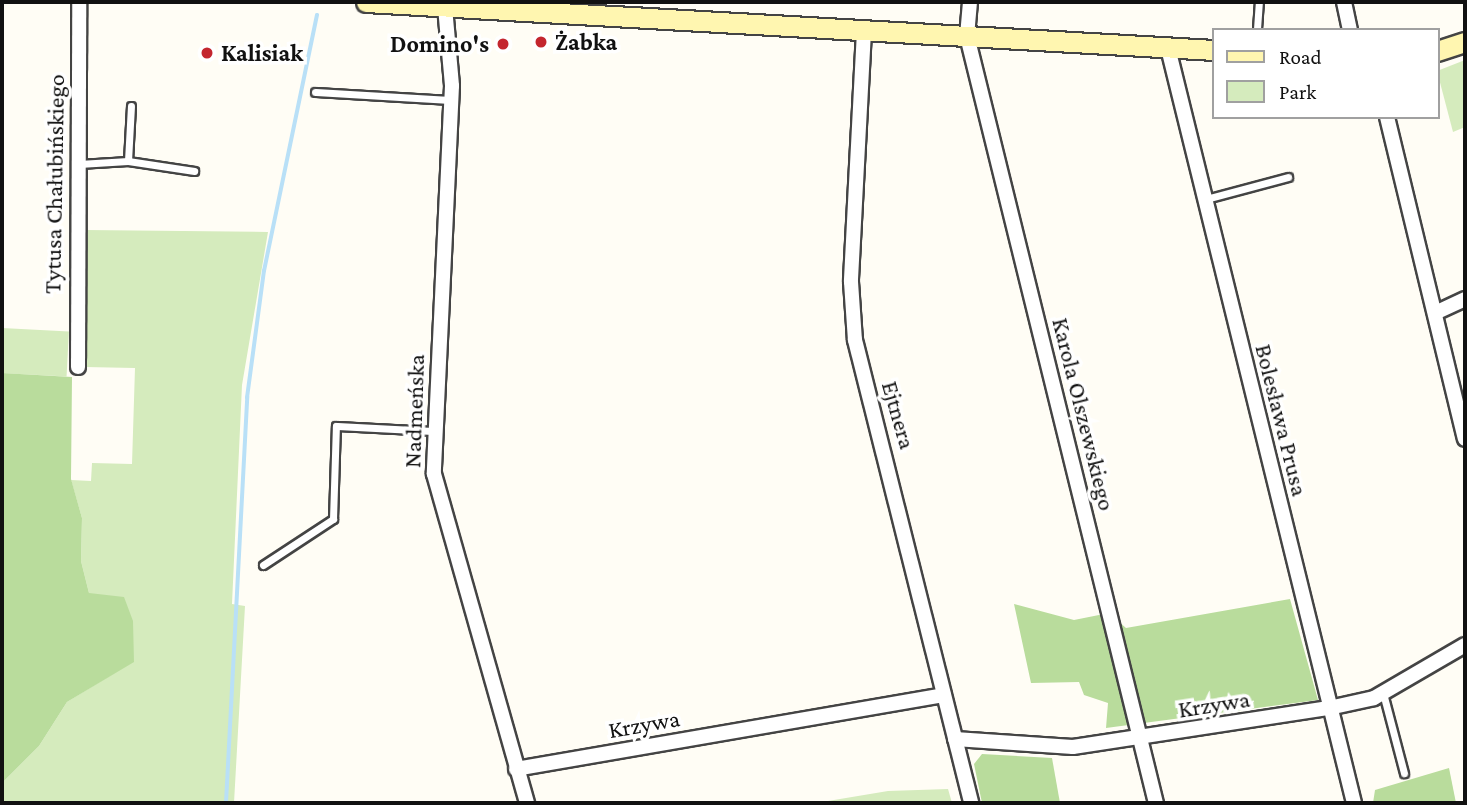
<!DOCTYPE html>
<html>
<head>
<meta charset="utf-8">
<style>
	body { margin:0 }
	#map { position:relative; width:1467px; height:805px; overflow:hidden; background:#fffdf5; font-family:"Crimson Pro",serif }
	div>[style] { position:absolute }
	.green>* { inset:0; background:#d5ebbd; transform-origin:0 0 }
	.forest>* { inset:0; background:#b9dc9c }
	.stream>* { height:3.5px; margin:-1.75px; padding:0 1.75px; transform-origin:1.75px; border-radius:1.75px; background:#b9e0f7 }
	.roads { filter:drop-shadow(2px 0 #444) drop-shadow(-2px 0 #444) drop-shadow(0 2px #444) drop-shadow(0 -2px #444) }
	.lane>* { height:7px; margin:-3.5px; padding:0 3.5px; transform-origin:3.5px; border-radius:3.5px; background:#fff }
	.street>* { height:14px; margin:-7px; padding:0 7px; transform-origin:7px; border-radius:7px; background:#fff }
	.secondary>* { height:19px; margin:-9.5px; padding:0 9.5px; transform-origin:9.5px; border-radius:9.5px; background:#fff6b0 }
	.dots>* { width:19px; height:19px; translate:-50% -50%; box-sizing:border-box; border:4px solid #fff; border-radius:50% }
	span { translate:-50% -50%; white-space:nowrap; text-align:center; line-height:1.15; -webkit-text-stroke:7px #fff; paint-order:stroke }
	.poi-label { font-size:24px; color:#111; font-weight:700 }
	.left { translate:0 -50%; text-align:left }
	.right { translate:-100% -50%; text-align:right }
	.street-label { font-size:24px; color:#111 }
	.frame { position:absolute; inset:0; border:4px solid #111; pointer-events:none }
	.legend { position:absolute; left:1212px; top:28px; width:228px; height:91px; box-sizing:border-box; background:#fff; border:2px solid #a0a0a0; margin:0; padding:9px 12px; list-style:none; font-size:21px; color:#111 }
	.legend li { display:flex; align-items:center; gap:14px; height:35px }
	.legend b { width:35px; border:2px solid #a0a0a0 }
</style>
</head>
<body>
<div id="map">
	<div class="green">
		<i style="clip-path:polygon(1465px 60px,1465px 127px,1453px 132px,1437px 71px)"></i>
		<i style="clip-path:polygon(85px 230px,268px 232px,242px 385px,232px 604px,245px 606px,234px 803px,2px 803px,2px 783px,39px 746px,67px 702px,134px 661px,89px 593px,81px 561px,82px 518px,71px 480px,91px 481px,92px 463px,132px 464px,135px 368px,85px 367px)"></i>
		<i style="left:2px;top:328px;width:67px;height:45px;rotate:3deg"></i>
		<i style="clip-path:polygon(948px 789px,952px 803px,816px 803px,888px 791px)"></i>
	</div>
	<div class="forest">
		<i style="clip-path:polygon(2px 373px,72px 377px,71px 479px,82px 518px,81px 561px,89px 593px,124px 597px,133px 621px,134px 662px,67px 702px,39px 746px,2px 783px)"></i>
		<i style="clip-path:polygon(1290px 599px,1318px 700px,1106px 728px,1108px 703px,1084px 695px,1079px 682px,1031px 683px,1014px 604px,1074px 620px,1109px 613px,1126px 628px)"></i>
		<i style="clip-path:polygon(982px 754px,1052px 758px,1060px 803px,982px 803px,974px 764px)"></i>
		<i style="clip-path:polygon(1449px 768px,1456px 803px,1373px 803px,1375px 790px)"></i>
	</div>
	<div class="stream">
		<i style="left:226px;top:803px;width:406px;rotate:-87deg"></i>
		<i style="left:247px;top:398px;width:128px;rotate:-82.4deg"></i>
		<i style="left:264px;top:271px;width:261px;rotate:-78.3deg"></i>
	</div>
	<div class="roads">
		<div class="lane">
			<i style="left:1257px;top:29px;width:27px;rotate:-86deg"></i>
			<i style="left:315px;top:92px;width:136px;rotate:3.4deg"></i>
			<i style="left:128px;top:161px;width:55px;rotate:-86.9deg"></i>
			<i style="left:79px;top:164px;width:49px;rotate:-3.5deg"></i>
			<i style="left:128px;top:161px;width:67px;rotate:8.6deg"></i>
			<i style="left:1206px;top:199px;width:85px;rotate:-15deg"></i>
			<i style="left:263px;top:565px;width:84px;rotate:-33.3deg"></i>
			<i style="left:333px;top:519px;width:93px;rotate:-88.2deg"></i>
			<i style="left:336px;top:426px;width:98px;rotate:2.9deg"></i>
			<i style="left:1383px;top:693px;width:83px;rotate:75.3deg"></i>
		</div>
		<div class="street">
			<i style="left:970px;top:2px;width:34px;rotate:95deg"></i>
			<i style="left:967px;top:36px;width:790px;rotate:76.16deg"></i>
			<i style="left:1344px;top:2px;width:29px;rotate:78deg"></i>
			<i style="left:445px;top:7px;width:79px;rotate:84.9deg"></i>
			<i style="left:452px;top:86px;width:388px;rotate:92.7deg"></i>
			<i style="left:434px;top:474px;width:342px;rotate:74.2deg"></i>
			<i style="left:864px;top:31px;width:251px;rotate:93deg"></i>
			<i style="left:851px;top:282px;width:58px;rotate:86.1deg"></i>
			<i style="left:855px;top:340px;width:477px;rotate:75.9deg"></i>
			<i style="left:1168px;top:48px;width:778px;rotate:76.16deg"></i>
			<i style="left:1387px;top:117px;width:331px;rotate:76.4deg"></i>
			<i style="left:1435px;top:313px;width:33px;rotate:-25deg"></i>
			<i style="left:78px;top:367px;width:365px;rotate:-89.8deg"></i>
			<i style="left:955px;top:739px;width:118px;rotate:3.9deg"></i>
			<i style="left:1073px;top:747px;width:259px;rotate:-8.7deg"></i>
			<i style="left:1329px;top:708px;width:46px;rotate:-12.5deg"></i>
			<i style="left:1374px;top:698px;width:105px;rotate:-30.2deg"></i>
			<i style="left:516px;top:769px;width:434px;rotate:-9.8deg"></i>
		</div>
		<div class="secondary">
			<i style="left:366px;top:2px;width:848px;rotate:3.24deg"></i>
			<i style="left:1437px;top:51px;width:29px;rotate:-18deg"></i>
		</div>
	</div>
	<div class="dots">
		<i style="left:541px;top:42px;background:#c4262e"></i>
		<i style="left:503px;top:44px;background:#c4262e"></i>
		<i style="left:207px;top:53px;background:#c4262e"></i>
	</div>
	<div class="poi-label">
		<span class="left" style="left:555px;top:42px">Żabka</span>
		<span class="right" style="left:489px;top:44px">Domino's</span>
		<span class="left" style="left:221px;top:53px">Kalisiak</span>
	</div>
	<div class="street-label">
		<span style="left:54px;top:184px;rotate:-89deg">Tytusa Chałubińskiego</span>
		<span style="left:414px;top:411px;rotate:-88deg">Nadmeńska</span>
		<span style="left:1084px;top:414px;rotate:76deg">Karola Olszewskiego</span>
		<span style="left:899px;top:415px;rotate:74deg">Ejtnera</span>
		<span style="left:1282px;top:420px;rotate:76deg">Bolesława Prusa</span>
		<span style="left:1214px;top:704px;rotate:-9deg">Krzywa</span>
		<span style="left:644px;top:724px;rotate:-10deg">Krzywa</span>
	</div>
	<div class="frame"></div>
	<ul class="legend">
	<li><b style="height:9px;background:#fff6b0"></b>Road</li>
	<li><b style="height:19px;background:#d5ebbd"></b>Park</li>
	</ul>
</div>
</body>
</html>
